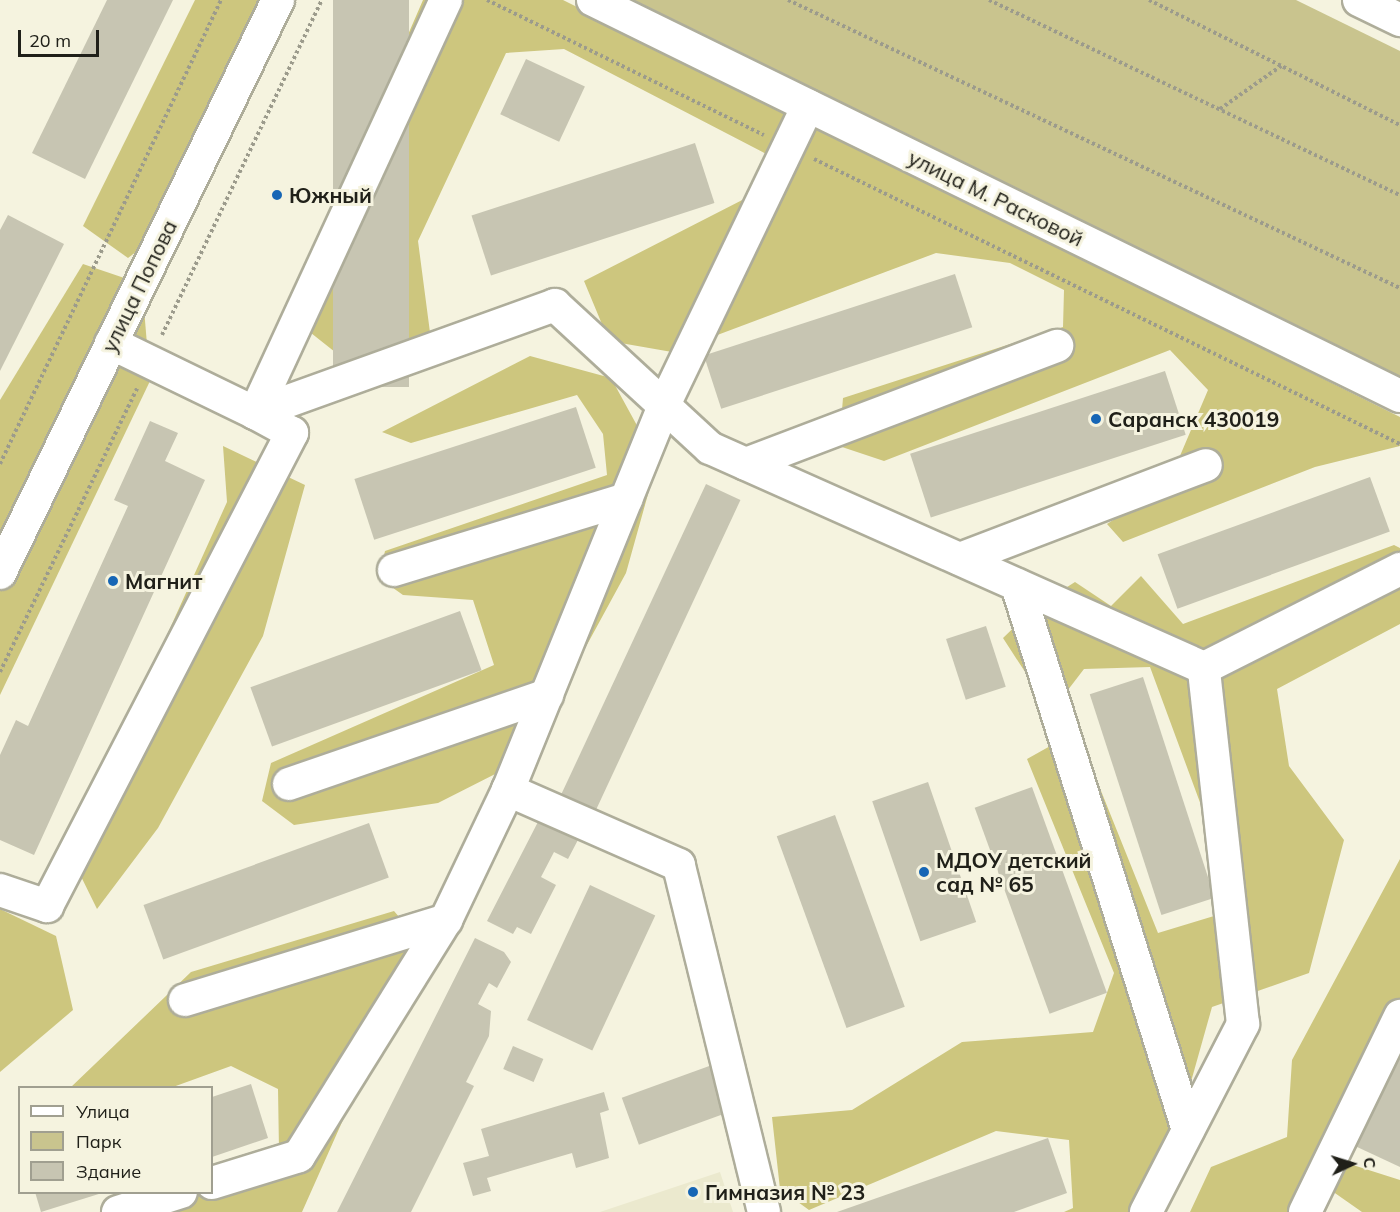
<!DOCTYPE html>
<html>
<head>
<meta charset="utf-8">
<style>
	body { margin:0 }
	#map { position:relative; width:1400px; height:1212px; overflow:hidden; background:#f5f3df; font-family:Mulish,sans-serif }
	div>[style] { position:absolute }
	.built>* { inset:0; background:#ebe9ce }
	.green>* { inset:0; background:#c9c48e }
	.forest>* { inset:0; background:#cdc67e }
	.building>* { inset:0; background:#c7c5b2; transform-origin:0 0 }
	.path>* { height:4px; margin-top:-2px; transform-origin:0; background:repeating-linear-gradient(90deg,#9c9b8c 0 3px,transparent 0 6px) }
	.roads { filter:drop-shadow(2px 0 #aead9a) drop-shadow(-2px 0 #aead9a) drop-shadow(0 2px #aead9a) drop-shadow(0 -2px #aead9a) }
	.minor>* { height:32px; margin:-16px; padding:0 16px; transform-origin:16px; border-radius:16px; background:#fff }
	.dots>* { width:16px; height:16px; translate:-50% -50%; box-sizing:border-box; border:3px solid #f5f3df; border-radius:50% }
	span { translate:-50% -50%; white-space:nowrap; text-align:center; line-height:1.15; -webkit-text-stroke:6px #f5f3df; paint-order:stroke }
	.poi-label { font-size:21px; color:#202019; font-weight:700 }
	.left { translate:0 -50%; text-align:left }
	.street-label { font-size:21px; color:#202019 }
	.legend { position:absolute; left:18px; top:1086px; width:195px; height:108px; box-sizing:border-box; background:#f5f3df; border:2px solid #a09f90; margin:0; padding:8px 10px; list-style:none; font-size:18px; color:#202019 }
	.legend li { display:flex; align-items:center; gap:12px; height:30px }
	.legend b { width:30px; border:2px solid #a09f90 }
	.north { position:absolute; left:1322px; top:1134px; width:60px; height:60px; -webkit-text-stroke:4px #f5f3df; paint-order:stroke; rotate:86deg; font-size:16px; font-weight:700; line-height:24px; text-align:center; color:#202019 }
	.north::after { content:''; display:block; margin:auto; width:21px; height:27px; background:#202019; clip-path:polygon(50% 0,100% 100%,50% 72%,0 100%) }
	.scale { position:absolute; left:18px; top:30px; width:81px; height:27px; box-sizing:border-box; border:3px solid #202019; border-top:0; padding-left:8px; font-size:18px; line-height:21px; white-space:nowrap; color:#202019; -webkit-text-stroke:4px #f5f3df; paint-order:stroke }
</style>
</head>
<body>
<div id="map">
	<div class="built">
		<i style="clip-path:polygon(720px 1172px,733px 1212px,600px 1212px)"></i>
	</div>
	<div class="green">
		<i style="clip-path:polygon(620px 0,1296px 0,1400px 51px,1400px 378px)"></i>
	</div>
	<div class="forest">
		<i style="clip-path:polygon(195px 0,289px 0,171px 225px,128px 258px,83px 226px)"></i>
		<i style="clip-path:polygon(423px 0,563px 0,1400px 417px,1400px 446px,1315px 467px,1123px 542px,1107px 524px,1168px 484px,1208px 390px,1170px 350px,884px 461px,839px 446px,843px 398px,1063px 327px,1064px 290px,1010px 263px,936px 253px,672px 352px,609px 341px,584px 281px,752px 195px,774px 158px,564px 49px,506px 53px,418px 241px,431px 340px,359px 371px,287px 314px)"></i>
		<i style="clip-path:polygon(83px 264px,142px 284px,150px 381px,0 695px,0 400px)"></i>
		<i style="clip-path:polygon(530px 356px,611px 378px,657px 462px,626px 573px,508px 790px,517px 763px,438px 803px,294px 825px,262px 801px,271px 763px,494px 665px,473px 600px,403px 595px,379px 578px,385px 551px,607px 475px,603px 434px,577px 395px,411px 443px,382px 432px)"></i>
		<i style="clip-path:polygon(223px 446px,305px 485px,263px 636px,158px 828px,97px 909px,69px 852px,227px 502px)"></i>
		<i style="clip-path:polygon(1394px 545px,1400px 548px,1400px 624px,1277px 689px,1289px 766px,1344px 840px,1309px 973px,1212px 1007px,1185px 1103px,1138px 1212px,1064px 1212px,1073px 1208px,1069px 1140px,996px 1131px,809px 1210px,780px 1189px,772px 1117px,852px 1110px,962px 1042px,1093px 1032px,1114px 973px,1027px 759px,1077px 731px,1158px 933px,1214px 916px,1226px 873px,1150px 667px,1084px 669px,1051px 712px,1003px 638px,1034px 608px,1075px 582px,1111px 606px,1141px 576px,1183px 624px)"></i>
		<i style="clip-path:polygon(1400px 859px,1400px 1018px,1334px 1159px,1400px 1180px,1400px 1212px,1362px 1212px,1332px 1191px,1319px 1212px,1190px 1212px,1211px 1167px,1287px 1137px,1292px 1060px)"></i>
		<i style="clip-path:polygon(0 909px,56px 936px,73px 1010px,0 1072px)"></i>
		<i style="clip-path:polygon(394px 911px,427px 950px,363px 1075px,302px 1212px,143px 1212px,186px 1193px,212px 1192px,279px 1151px,278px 1089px,231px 1066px,173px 1087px,70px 1088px,191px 972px)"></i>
	</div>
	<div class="building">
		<i style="clip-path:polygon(107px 0,173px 0,85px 179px,32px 153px)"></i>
		<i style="left:333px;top:0;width:76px;height:387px"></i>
		<i style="left:526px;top:59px;width:65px;height:61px;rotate:25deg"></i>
		<i style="left:695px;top:143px;width:63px;height:235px;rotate:72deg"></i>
		<i style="clip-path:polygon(8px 215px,64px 244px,0 371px,0 230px)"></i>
		<i style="left:955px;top:274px;width:56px;height:264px;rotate:72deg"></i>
		<i style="left:1165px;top:371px;width:67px;height:268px;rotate:72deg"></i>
		<i style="left:576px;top:407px;width:64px;height:233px;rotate:72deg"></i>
		<i style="clip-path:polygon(150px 421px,178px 433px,165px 461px,205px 480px,34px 855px,0 840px,0 755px,16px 720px,28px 726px,128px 506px,114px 500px)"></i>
		<i style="left:1370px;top:477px;width:58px;height:226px;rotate:70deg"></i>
		<i style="left:706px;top:484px;width:38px;height:346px;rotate:25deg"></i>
		<i style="left:460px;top:611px;width:63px;height:223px;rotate:70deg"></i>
		<i style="left:986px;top:626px;width:64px;height:42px;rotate:72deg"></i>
		<i style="left:1143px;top:677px;width:232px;height:56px;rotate:72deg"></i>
		<i style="left:928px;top:782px;width:148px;height:59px;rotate:71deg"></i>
		<i style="left:1032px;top:787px;width:219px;height:61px;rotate:70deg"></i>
		<i style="left:835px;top:815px;width:204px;height:62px;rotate:70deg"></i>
		<i style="clip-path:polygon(541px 816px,580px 836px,568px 859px,554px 852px,541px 877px,556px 885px,531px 934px,517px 927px,513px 934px,487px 921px)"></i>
		<i style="left:369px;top:823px;width:58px;height:240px;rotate:70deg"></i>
		<i style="left:590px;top:885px;width:72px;height:149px;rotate:25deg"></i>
		<i style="clip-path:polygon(475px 938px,504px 952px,511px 962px,497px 988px,489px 983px,478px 1004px,491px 1011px,489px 1036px,466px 1082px,474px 1086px,411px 1212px,337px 1212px)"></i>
		<i style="left:513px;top:1046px;width:33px;height:25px;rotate:23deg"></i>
		<i style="clip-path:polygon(1400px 1051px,1400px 1167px,1355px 1146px)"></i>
		<i style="left:712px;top:1065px;width:50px;height:96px;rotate:70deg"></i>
		<i style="clip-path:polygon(251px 1084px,268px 1138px,212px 1157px,212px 1097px)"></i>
		<i style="clip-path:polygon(604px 1092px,609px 1110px,600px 1113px,609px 1158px,576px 1168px,572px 1153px,487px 1178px,491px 1191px,473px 1196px,463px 1163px,489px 1156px,481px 1129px)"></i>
		<i style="clip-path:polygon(1048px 1138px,1067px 1193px,1014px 1212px,837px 1212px)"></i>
		<i style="clip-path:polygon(35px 1192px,102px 1192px,102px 1193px,41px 1212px)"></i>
	</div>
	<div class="path">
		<i style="left:487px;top:0;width:308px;rotate:26deg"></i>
		<i style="left:788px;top:0;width:676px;rotate:25.2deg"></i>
		<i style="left:989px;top:0;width:455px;rotate:25.4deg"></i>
		<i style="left:1149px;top:0;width:280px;rotate:26.5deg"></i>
		<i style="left:1220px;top:109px;width:75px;rotate:-35.2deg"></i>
		<i style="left:814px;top:159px;width:652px;rotate:25.94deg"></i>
		<i style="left:162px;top:335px;width:371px;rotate:-64.5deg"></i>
		<i style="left:0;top:464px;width:514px;rotate:-64.53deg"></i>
		<i style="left:0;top:672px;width:315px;rotate:-64.2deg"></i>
	</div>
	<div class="roads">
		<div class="minor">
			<i style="left:593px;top:0;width:899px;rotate:26.14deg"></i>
			<i style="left:1359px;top:0;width:46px;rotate:26deg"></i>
			<i style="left:111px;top:343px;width:160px;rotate:25.9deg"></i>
			<i style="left:255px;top:413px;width:319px;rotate:-19.8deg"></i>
			<i style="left:555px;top:305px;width:211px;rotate:42.7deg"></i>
			<i style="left:710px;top:448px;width:541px;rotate:24.01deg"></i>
			<i style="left:746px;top:464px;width:333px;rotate:-20.8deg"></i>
			<i style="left:960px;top:559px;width:263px;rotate:-20.9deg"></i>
			<i style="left:394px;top:570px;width:243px;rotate:-17deg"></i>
			<i style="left:0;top:573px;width:637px;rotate:-64.12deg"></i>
			<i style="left:1017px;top:585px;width:571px;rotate:72.58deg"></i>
			<i style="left:289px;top:784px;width:273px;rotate:-19deg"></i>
			<i style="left:0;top:890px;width:50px;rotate:18.8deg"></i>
			<i style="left:47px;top:906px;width:533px;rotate:-62.62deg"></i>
			<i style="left:292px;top:433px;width:42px;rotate:-151.6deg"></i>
			<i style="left:255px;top:413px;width:455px;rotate:-65.2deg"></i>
			<i style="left:185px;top:1000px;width:273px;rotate:-17deg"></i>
			<i style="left:212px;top:1183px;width:91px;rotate:-17.2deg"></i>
			<i style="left:299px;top:1156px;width:278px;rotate:-58.1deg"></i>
			<i style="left:446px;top:920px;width:144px;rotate:-64.5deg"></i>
			<i style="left:118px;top:1212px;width:66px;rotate:-17.6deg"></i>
			<i style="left:764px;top:1212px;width:357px;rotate:-103.8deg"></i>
			<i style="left:679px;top:865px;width:187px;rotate:-156.3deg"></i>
			<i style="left:508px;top:790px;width:415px;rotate:-67.9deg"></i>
			<i style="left:664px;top:405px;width:332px;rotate:-64.3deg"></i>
			<i style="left:1146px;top:1212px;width:212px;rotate:-62.7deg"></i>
			<i style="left:1243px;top:1024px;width:358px;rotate:-96.3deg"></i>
			<i style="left:1204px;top:668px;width:220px;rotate:-26.8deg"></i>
			<i style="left:1305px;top:1212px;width:218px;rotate:-64.1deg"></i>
		</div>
	</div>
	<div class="dots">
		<i style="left:277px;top:195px;background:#1766b5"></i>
		<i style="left:1096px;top:419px;background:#1766b5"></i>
		<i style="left:113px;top:581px;background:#1766b5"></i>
		<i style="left:924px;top:872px;background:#1766b5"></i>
		<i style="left:693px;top:1192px;background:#1766b5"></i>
	</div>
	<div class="poi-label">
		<span class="left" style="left:289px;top:195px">Южный</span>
		<span class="left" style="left:1108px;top:419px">Саранск 430019</span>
		<span class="left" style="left:125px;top:581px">Магнит</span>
		<span class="left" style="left:936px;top:872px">МДОУ детский<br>сад № 65</span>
		<span class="left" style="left:705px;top:1192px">Гимназия № 23</span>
	</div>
	<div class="street-label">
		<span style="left:996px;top:198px;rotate:26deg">улица М. Расковой</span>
		<span style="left:139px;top:286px;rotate:-64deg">улица Попова</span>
	</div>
	<ul class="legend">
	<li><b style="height:8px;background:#fff"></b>Улица</li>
	<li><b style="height:16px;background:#c9c48e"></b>Парк</li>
	<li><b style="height:16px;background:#c7c5b2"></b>Здание</li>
	</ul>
	<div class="north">С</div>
	<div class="scale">20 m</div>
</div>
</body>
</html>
